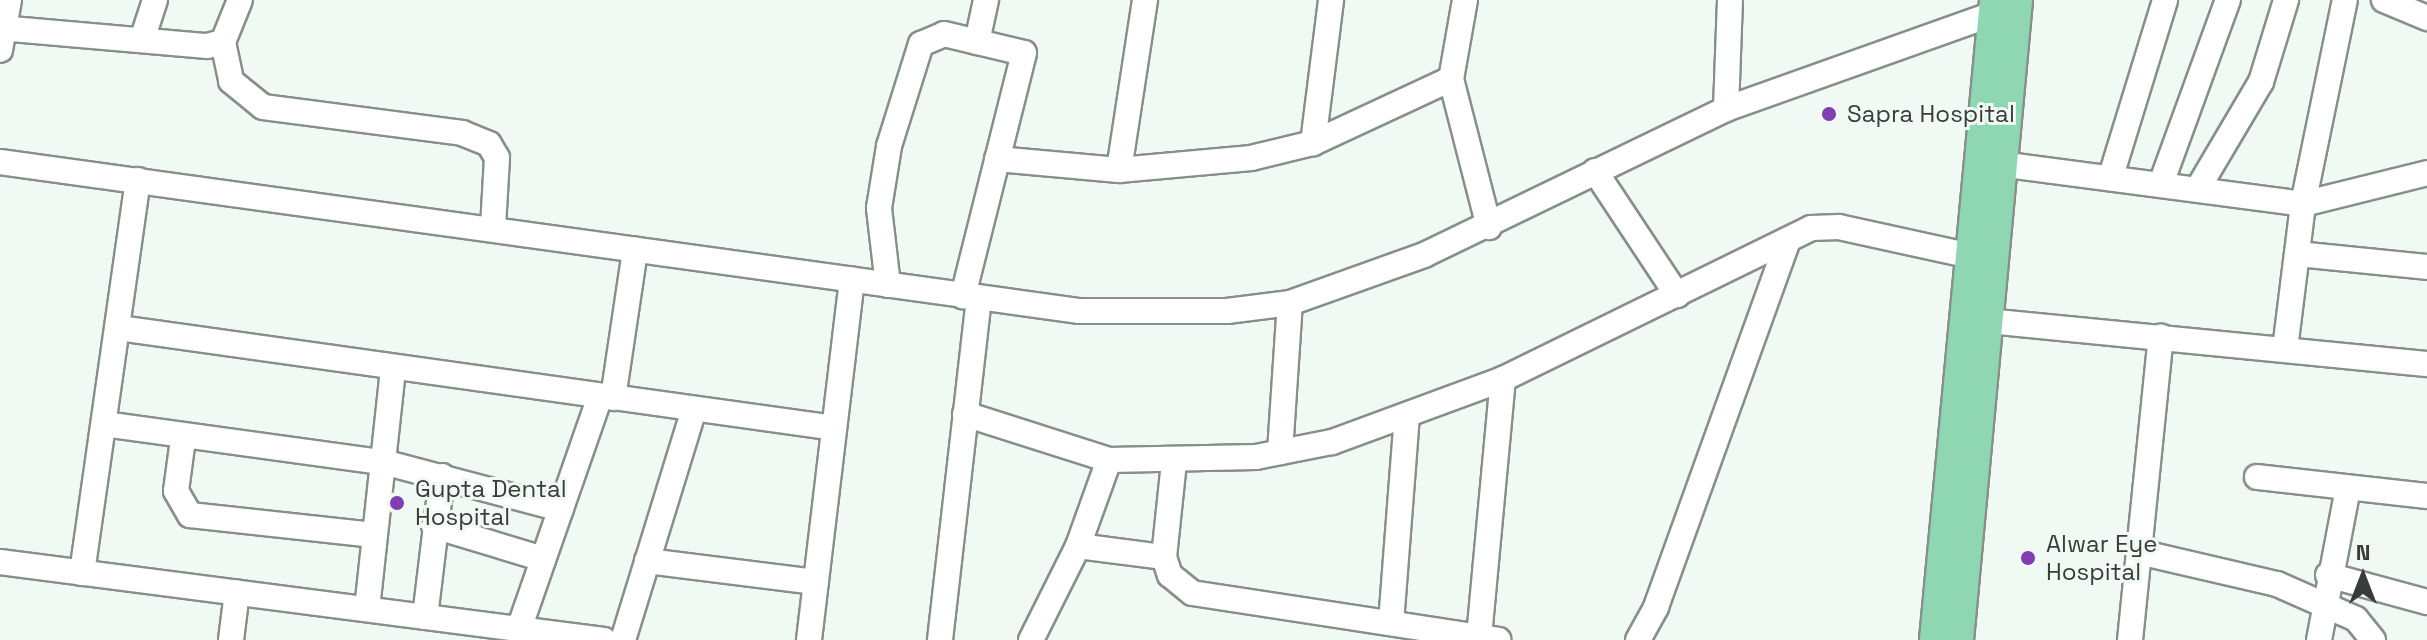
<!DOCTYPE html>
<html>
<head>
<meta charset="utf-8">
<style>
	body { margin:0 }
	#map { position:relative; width:2427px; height:640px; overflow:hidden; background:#f1f9f4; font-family:"Space Grotesk",sans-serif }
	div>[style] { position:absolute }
	.roads { filter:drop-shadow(2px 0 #878f8a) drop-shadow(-2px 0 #878f8a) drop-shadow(0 2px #878f8a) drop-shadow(0 -2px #878f8a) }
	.minor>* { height:24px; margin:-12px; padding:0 12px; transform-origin:12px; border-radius:12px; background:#fff }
	.major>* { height:30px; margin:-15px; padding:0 15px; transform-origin:15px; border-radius:15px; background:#8ed7b2 }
	.dots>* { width:22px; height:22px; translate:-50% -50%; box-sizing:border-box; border:4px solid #f1f9f4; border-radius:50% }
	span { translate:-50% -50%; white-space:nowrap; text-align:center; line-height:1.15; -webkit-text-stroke:6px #f1f9f4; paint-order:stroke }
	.poi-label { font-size:24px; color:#393c3a }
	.left { translate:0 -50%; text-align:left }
	.north { position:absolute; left:2323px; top:536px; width:80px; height:80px; -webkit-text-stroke:6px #f1f9f4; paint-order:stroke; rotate:0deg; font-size:22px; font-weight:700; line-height:32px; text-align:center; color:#393c3a }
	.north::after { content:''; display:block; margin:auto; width:28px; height:36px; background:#393c3a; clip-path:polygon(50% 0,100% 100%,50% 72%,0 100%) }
</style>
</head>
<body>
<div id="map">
	<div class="roads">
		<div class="minor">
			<i style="left:1465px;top:0;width:80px;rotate:100deg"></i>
			<i style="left:1451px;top:79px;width:153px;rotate:75.6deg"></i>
			<i style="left:2384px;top:0;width:47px;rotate:22.7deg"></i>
			<i style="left:0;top:28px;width:208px;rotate:5deg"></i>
			<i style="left:207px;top:46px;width:16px;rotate:-14deg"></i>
			<i style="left:223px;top:42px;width:45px;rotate:-68deg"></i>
			<i style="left:143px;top:37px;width:39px;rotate:-72deg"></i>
			<i style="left:223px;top:42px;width:40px;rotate:78deg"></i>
			<i style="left:231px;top:81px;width:41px;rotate:39.1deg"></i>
			<i style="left:263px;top:107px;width:201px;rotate:7.4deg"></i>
			<i style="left:462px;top:133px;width:29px;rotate:22deg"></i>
			<i style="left:489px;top:144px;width:16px;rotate:60deg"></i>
			<i style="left:497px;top:158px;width:70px;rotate:93.3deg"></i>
			<i style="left:977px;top:42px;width:43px;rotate:-77.9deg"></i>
			<i style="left:0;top:50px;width:51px;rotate:-79.8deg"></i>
			<i style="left:1726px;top:109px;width:109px;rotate:-87.9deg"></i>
			<i style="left:1313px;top:143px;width:144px;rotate:-82.8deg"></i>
			<i style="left:997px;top:159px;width:122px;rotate:5.2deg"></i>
			<i style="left:1119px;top:170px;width:133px;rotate:-5.2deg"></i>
			<i style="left:1251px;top:158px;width:64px;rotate:-13.6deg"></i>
			<i style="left:1313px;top:143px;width:152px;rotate:-24.9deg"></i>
			<i style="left:0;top:162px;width:1090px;rotate:7.86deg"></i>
			<i style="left:1080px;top:311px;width:147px"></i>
			<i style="left:1227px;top:311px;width:64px;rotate:-7.2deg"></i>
			<i style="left:1290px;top:303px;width:142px;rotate:-19.7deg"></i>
			<i style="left:1424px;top:255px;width:335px;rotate:-25.8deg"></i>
			<i style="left:1726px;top:109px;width:298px;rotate:-19.6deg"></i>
			<i style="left:2000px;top:164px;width:306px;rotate:7.5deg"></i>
			<i style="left:2303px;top:204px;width:128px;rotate:-14deg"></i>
			<i style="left:1119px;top:170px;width:172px;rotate:-81.3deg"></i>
			<i style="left:1595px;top:171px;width:149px;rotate:56.5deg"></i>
			<i style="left:2111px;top:176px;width:184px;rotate:-72.9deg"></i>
			<i style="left:2162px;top:181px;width:193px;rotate:-70deg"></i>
			<i style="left:2200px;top:185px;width:120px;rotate:-59.4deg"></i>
			<i style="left:2261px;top:82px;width:86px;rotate:-73deg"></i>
			<i style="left:2297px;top:254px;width:131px;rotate:5.7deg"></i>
			<i style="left:888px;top:285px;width:78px;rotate:-96.7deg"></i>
			<i style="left:879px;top:208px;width:63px;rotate:-80.8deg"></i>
			<i style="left:889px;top:146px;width:107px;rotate:-72.6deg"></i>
			<i style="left:921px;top:44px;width:25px;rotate:-23deg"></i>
			<i style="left:944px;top:34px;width:82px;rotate:13.4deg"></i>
			<i style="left:1024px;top:53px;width:251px;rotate:104.1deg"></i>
			<i style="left:1988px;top:321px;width:441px;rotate:5.6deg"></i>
			<i style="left:119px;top:328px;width:722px;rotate:7.96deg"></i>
			<i style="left:2285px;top:349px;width:146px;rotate:-82.9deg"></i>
			<i style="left:2303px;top:204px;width:208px;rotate:-78.4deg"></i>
			<i style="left:613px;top:398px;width:150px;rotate:-81.5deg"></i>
			<i style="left:965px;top:414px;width:151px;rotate:17.7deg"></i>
			<i style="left:1109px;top:460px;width:147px;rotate:-1.2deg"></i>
			<i style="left:1256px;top:457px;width:77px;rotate:-11.2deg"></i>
			<i style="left:1332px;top:442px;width:182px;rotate:-20.2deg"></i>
			<i style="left:1503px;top:379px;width:343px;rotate:-26.1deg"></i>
			<i style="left:1811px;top:228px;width:28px;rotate:-2deg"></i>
			<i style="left:1839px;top:227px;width:135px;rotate:12.4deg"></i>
			<i style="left:104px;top:424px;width:282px;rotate:7.8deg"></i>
			<i style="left:383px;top:462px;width:184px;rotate:14.8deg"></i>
			<i style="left:183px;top:439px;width:52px;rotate:97.7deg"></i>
			<i style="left:176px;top:491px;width:28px;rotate:60deg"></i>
			<i style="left:190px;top:515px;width:185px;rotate:6.2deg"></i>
			<i style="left:1280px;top:452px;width:149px;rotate:-86.2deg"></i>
			<i style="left:1174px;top:462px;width:96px;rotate:96deg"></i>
			<i style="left:1164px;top:557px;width:19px;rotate:72deg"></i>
			<i style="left:1170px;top:575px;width:28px;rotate:39deg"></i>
			<i style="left:1192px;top:593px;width:310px;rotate:8.7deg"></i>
			<i style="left:2257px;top:477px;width:171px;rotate:6.4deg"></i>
			<i style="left:434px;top:526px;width:114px;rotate:16.8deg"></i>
			<i style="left:1078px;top:546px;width:87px;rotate:7.3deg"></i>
			<i style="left:2139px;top:552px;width:142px;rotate:13.1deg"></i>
			<i style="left:2277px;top:584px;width:86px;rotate:23.9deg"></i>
			<i style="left:2356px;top:619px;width:27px;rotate:51deg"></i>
			<i style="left:647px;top:561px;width:170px;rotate:7.1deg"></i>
			<i style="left:0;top:562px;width:609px;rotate:7.36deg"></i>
			<i style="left:82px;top:573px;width:397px;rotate:-81.9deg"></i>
			<i style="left:2328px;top:575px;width:103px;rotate:15.3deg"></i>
			<i style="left:367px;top:609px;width:241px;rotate:-83.8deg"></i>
			<i style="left:425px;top:617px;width:142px;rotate:-83.1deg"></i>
			<i style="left:1391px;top:623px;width:208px;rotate:-85.6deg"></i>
			<i style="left:519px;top:629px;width:246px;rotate:-70.8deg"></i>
			<i style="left:1479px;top:637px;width:259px;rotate:-84.7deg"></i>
			<i style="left:231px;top:640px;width:48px;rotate:-82.9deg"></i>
			<i style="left:623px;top:640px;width:242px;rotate:-72.9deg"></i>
			<i style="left:809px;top:640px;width:363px;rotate:-83.2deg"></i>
			<i style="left:940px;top:640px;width:344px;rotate:-83.5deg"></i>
			<i style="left:1031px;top:640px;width:105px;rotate:-63.4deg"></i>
			<i style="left:1078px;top:546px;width:91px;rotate:-70.2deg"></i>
			<i style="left:1638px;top:640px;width:38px;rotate:-61deg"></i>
			<i style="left:1656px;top:607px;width:390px;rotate:-70.2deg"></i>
			<i style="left:2130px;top:640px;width:305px;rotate:-84.2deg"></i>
			<i style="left:2319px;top:640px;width:155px;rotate:-79.2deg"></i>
		</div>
		<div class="major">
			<i style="left:1935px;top:640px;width:643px;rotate:-84.64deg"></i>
			<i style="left:1958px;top:640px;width:643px;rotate:-84.73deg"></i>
		</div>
	</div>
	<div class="dots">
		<i style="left:1829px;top:114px;background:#803eb2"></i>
		<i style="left:397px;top:503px;background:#803eb2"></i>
		<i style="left:2028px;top:558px;background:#803eb2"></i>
	</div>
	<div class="poi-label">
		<span class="left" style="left:1847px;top:114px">Sapra Hospital</span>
		<span class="left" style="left:415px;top:503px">Gupta Dental<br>Hospital</span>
		<span class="left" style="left:2046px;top:558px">Alwar Eye<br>Hospital</span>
	</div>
	<div class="north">N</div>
</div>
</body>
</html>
